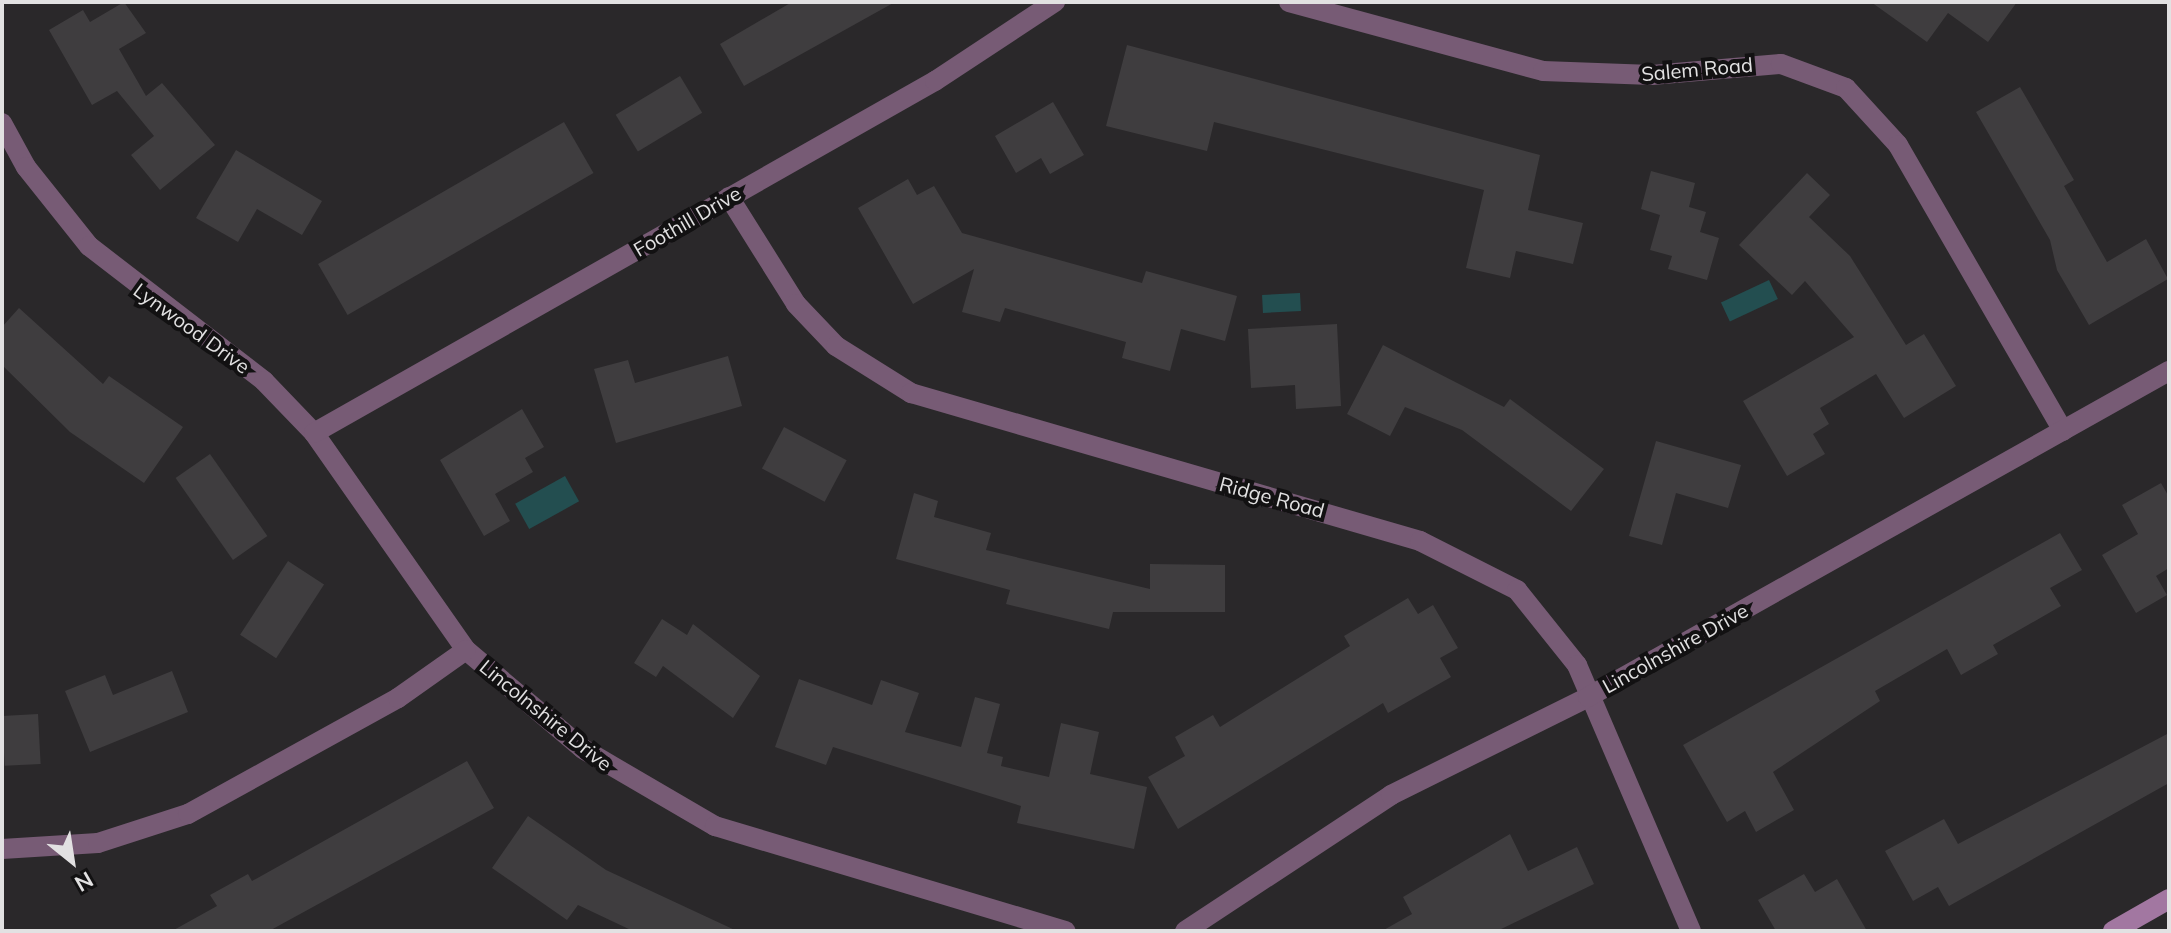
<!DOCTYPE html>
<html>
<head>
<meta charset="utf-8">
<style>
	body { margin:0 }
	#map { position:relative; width:2171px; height:933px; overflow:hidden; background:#2a282a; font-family:Mulish,sans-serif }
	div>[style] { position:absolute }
	.water>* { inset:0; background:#234e50; transform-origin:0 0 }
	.building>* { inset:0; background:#3f3d3f; transform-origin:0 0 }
	.street>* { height:20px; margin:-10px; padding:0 10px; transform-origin:10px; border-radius:10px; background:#775b75 }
	.secondary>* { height:20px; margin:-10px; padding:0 10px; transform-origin:10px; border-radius:10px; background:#a277a1 }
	span { translate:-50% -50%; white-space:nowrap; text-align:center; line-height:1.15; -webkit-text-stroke:8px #121112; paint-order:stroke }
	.street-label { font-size:20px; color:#e2e1e2 }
	.frame { position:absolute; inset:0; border:4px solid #e2e1e2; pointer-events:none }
	.north { position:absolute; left:32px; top:821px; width:80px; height:80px; -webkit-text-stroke:6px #121112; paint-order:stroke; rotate:150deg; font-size:22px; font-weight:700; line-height:32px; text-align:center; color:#e2e1e2 }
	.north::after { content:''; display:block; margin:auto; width:28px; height:36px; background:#e2e1e2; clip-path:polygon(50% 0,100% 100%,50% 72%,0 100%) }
</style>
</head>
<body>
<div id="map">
	<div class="water">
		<i style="left:1769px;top:280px;width:21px;height:53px;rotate:65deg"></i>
		<i style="left:1300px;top:293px;width:18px;height:38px;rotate:87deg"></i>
		<i style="left:565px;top:476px;width:29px;height:57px;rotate:61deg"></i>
	</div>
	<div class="building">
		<i style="clip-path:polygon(124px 2px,146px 33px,119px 49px,146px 96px,162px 83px,215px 145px,160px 190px,131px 155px,154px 136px,117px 91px,92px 105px,49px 30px,83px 10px,90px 22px)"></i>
		<i style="clip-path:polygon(792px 2px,895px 2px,744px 86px,720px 44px)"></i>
		<i style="clip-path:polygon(1871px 2px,2017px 2px,1988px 42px,1948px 13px,1927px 42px)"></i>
		<i style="clip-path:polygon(1127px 45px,1540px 155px,1528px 210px,1583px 223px,1573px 264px,1516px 251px,1510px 278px,1466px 268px,1484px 190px,1214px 122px,1207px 151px,1106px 126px)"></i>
		<i style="left:680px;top:76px;width:43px;height:75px;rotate:59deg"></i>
		<i style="clip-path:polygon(2020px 87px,2074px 180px,2064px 186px,2107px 262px,2146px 239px,2168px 279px,2089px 325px,2057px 270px,2050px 240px,1976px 112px)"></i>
		<i style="clip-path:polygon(1053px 102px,1084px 155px,1050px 174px,1041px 158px,1016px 173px,995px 136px)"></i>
		<i style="left:564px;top:122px;width:59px;height:284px;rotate:60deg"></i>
		<i style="clip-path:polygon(236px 150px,322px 201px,302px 235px,257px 209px,238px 242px,196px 218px)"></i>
		<i style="clip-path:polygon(1651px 171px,1695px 183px,1689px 207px,1706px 212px,1700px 232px,1719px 238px,1707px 280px,1668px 269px,1672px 256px,1650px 250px,1660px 215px,1641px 209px)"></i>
		<i style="clip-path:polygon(1807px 173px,1830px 195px,1809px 217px,1850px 256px,1906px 345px,1924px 334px,1956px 386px,1904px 418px,1876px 374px,1820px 408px,1829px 424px,1813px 434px,1825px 454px,1787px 476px,1743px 401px,1854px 337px,1805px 281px,1792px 295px,1739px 245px)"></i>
		<i style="clip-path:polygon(908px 179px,917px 195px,934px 186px,962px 233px,1142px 283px,1146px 271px,1237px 296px,1225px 341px,1181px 329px,1170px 371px,1122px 358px,1126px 342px,1005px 308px,1000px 322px,962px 312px,974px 269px,913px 304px,858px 208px)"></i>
		<i style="clip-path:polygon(19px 308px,103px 384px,109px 376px,183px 427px,144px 483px,70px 432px,2px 365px,2px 327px)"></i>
		<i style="clip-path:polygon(1337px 324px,1341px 406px,1296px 409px,1295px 385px,1251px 388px,1248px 329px)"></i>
		<i style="clip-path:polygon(1383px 345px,1504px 407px,1510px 399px,1604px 469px,1571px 511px,1462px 430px,1405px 407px,1390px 436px,1347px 414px)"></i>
		<i style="clip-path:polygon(728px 356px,742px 406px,616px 443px,594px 369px,628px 360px,635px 383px)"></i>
		<i style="clip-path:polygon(522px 409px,544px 447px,525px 458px,533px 472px,495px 494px,510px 521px,484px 536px,440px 460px)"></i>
		<i style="left:784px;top:427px;width:71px;height:47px;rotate:28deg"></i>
		<i style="clip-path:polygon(1656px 441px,1741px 465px,1728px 508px,1676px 493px,1662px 545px,1629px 536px)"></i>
		<i style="left:210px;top:454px;width:100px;height:42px;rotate:55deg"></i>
		<i style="clip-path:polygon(2161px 483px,2169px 497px,2169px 568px,2156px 576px,2167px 595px,2136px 613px,2102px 555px,2138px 534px,2122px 505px)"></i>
		<i style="clip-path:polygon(914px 493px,938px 501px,934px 517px,991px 533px,986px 550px,1150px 589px,1150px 564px,1225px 565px,1225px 612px,1113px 612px,1109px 629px,1006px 604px,1010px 590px,896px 559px)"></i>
		<i style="clip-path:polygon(2060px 533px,2082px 570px,2050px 588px,2061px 606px,1993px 645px,1998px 654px,1961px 675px,1947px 649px,1875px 691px,1880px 701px,1773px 772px,1794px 810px,1756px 832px,1745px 811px,1727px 822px,1683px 745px)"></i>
		<i style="left:288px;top:561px;width:43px;height:88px;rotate:33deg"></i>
		<i style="clip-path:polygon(1408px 598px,1418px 614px,1433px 605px,1458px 648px,1440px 658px,1451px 677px,1388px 713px,1383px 703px,1178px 829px,1148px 777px,1185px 756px,1175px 737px,1213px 715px,1220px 727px,1350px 646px,1344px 636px)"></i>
		<i style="clip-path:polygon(662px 619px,687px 635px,693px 624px,760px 676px,733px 718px,663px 666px,656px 677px,634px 663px)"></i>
		<i style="clip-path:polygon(172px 671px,188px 712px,90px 752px,65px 691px,105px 675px,113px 695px)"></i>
		<i style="clip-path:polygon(799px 679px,872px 705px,881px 680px,919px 693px,905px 732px,961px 747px,975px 697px,1000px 704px,987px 753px,1003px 757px,1001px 766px,1049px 777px,1061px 723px,1099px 732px,1090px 774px,1147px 787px,1134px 849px,1017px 823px,1021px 806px,833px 747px,826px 765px,775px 747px)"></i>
		<i style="left:38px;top:714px;width:50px;height:36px;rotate:87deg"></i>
		<i style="clip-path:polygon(2169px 733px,2169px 783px,1949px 906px,1938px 887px,1913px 901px,1885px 851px,1944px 819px,1958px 844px)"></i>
		<i style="clip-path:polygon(467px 761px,494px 808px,269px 931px,172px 931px,217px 906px,210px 895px,248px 874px,252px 881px)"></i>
		<i style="clip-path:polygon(528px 816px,606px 870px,737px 931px,633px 931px,578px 905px,567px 920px,492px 868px)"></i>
		<i style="clip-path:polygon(1510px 834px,1528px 871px,1577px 847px,1594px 884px,1497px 931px,1382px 931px,1412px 914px,1403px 897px)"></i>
		<i style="clip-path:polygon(1804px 874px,1815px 892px,1837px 879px,1867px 931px,1776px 931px,1758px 900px)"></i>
	</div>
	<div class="street">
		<i style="left:1289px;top:2px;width:263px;rotate:15.2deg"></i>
		<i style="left:1543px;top:71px;width:109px;rotate:2.1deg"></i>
		<i style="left:1652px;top:75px;width:129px;rotate:-4.9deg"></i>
		<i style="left:1781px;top:64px;width:69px;rotate:20.3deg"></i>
		<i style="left:1846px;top:88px;width:77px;rotate:47.6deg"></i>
		<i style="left:1898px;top:145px;width:330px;rotate:60deg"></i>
		<i style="left:2px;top:123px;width:50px;rotate:61.4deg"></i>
		<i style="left:26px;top:167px;width:101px;rotate:51.4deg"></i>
		<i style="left:89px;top:246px;width:221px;rotate:37.6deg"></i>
		<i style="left:264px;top:381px;width:72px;rotate:46.1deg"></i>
		<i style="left:314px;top:433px;width:265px;rotate:55deg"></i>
		<i style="left:466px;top:650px;width:153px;rotate:40.2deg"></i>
		<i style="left:583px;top:749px;width:153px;rotate:30.3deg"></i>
		<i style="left:715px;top:826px;width:366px;rotate:16.7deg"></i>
		<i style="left:729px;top:197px;width:126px;rotate:57.9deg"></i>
		<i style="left:796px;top:304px;width:58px;rotate:46.4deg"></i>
		<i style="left:836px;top:346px;width:89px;rotate:32.1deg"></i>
		<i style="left:911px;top:393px;width:530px;rotate:16.21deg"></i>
		<i style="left:1420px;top:541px;width:109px;rotate:26.8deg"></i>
		<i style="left:1517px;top:590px;width:96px;rotate:51.3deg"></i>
		<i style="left:1577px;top:665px;width:289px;rotate:66.8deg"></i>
		<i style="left:314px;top:433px;width:714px;rotate:-29.55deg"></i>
		<i style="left:935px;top:81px;width:144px;rotate:-33.4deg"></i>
		<i style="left:2px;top:849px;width:96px;rotate:-3.6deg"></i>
		<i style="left:98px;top:843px;width:95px;rotate:-17.9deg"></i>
		<i style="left:188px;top:814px;width:240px;rotate:-28.9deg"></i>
		<i style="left:398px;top:698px;width:83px;rotate:-35.2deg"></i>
		<i style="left:1185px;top:931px;width:247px;rotate:-33.4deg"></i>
		<i style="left:1391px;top:795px;width:220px;rotate:-26.4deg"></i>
		<i style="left:1588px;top:697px;width:666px;rotate:-29.3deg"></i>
	</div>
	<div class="secondary">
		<i style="left:2113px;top:931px;width:64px;rotate:-29.7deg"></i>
	</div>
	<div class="street-label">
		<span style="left:1697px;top:69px;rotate:-5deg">Salem Road</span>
		<span style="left:687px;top:221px;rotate:-30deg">Foothill Drive</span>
		<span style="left:192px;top:328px;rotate:36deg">Lynwood Drive</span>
		<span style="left:1272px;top:497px;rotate:15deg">Ridge Road</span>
		<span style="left:1675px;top:648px;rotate:-29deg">Lincolnshire Drive</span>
		<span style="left:546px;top:715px;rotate:39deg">Lincolnshire Drive</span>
	</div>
	<div class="frame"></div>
	<div class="north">N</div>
</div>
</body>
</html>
